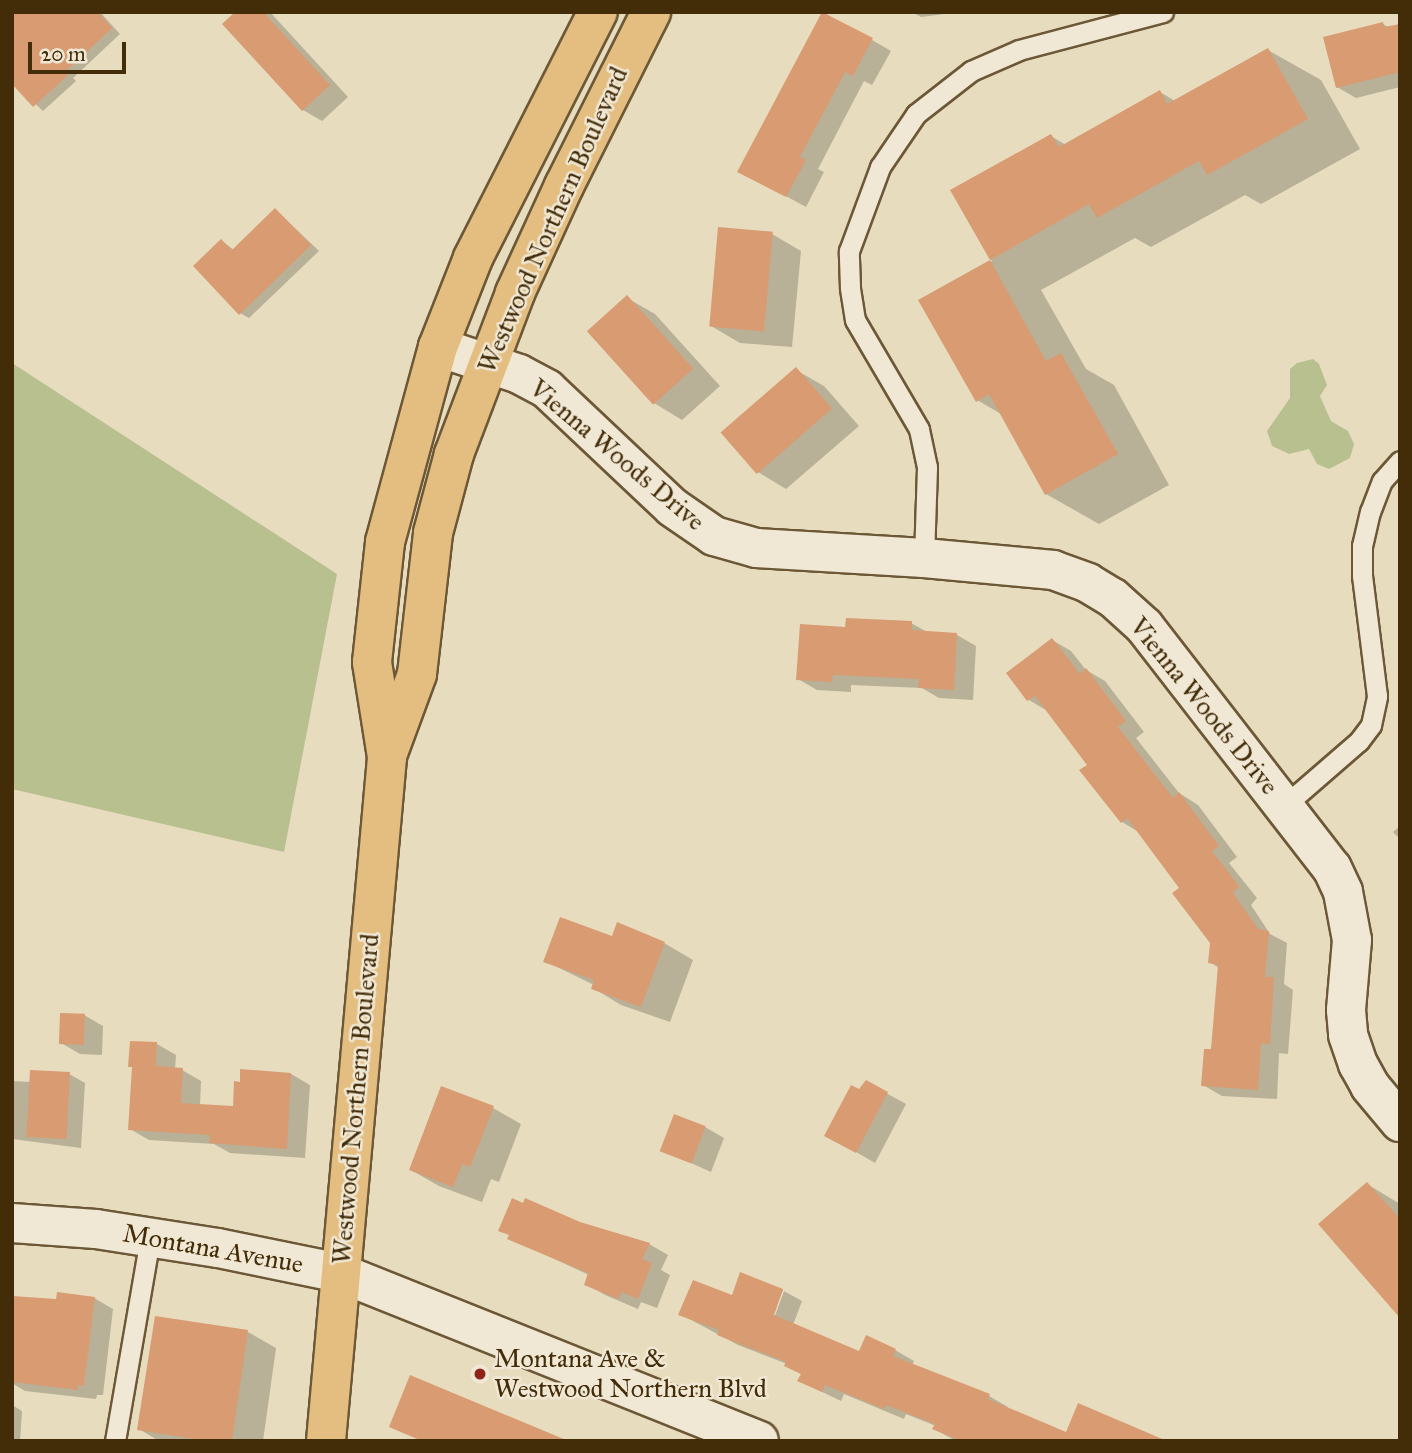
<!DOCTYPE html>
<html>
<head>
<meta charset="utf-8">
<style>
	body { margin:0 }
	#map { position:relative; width:1412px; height:1453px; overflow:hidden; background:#e8dcbf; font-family:"IM FELL Great Primer",serif }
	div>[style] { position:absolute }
	.green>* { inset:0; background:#b8c090 }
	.shadow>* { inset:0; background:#0003 }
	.building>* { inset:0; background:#d89b72; transform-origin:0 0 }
	.roads { filter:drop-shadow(2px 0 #6c5836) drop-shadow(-2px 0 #6c5836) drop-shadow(0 2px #6c5836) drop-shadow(0 -2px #6c5836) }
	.lane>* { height:19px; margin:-9.5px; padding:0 9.5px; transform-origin:9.5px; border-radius:9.5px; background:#f0e8d5 }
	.street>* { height:38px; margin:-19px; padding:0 19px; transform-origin:19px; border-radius:19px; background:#f0e8d5 }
	.secondary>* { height:38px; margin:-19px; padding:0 19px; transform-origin:19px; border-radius:19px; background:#f0e8d5 }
	.primary>* { height:38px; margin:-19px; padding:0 19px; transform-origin:19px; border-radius:19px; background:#e4be80 }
	.dots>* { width:19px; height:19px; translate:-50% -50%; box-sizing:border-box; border:4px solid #f0e8d5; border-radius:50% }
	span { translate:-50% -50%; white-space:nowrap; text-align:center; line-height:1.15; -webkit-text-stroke:5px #f0e8d5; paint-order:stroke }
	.street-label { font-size:26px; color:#432c08 }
	.poi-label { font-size:26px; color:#432c08 }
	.left { translate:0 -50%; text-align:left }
	.frame { position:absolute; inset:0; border:14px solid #432c08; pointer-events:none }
	.scale { position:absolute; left:28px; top:42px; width:98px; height:32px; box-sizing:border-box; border:4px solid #432c08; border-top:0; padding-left:9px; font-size:21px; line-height:24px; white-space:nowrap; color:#432c08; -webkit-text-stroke:5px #f0e8d5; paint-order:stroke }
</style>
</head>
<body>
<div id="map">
	<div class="green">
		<i style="clip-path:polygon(1313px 359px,1319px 364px,1327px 385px,1320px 396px,1331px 421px,1348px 431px,1354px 444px,1350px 458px,1329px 469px,1317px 464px,1309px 449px,1289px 454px,1272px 446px,1267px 431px,1290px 398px,1290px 369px,1297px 363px)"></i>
		<i style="clip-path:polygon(12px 363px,337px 574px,284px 852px,12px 789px)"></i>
	</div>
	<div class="shadow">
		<i style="clip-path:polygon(25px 12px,100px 12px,120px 34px,73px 78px,76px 81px,43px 111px,12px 82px)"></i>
		<i style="clip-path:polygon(237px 12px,270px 12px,348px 97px,322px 121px,303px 110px)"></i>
		<i style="clip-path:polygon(912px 12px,961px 12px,921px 17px)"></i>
		<i style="clip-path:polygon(1383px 24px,1390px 28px,1400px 25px,1400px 87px,1356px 98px,1337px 87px)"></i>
		<i style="clip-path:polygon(872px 40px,891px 51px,872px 85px,864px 81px,818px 169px,824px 172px,806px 207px,740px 171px)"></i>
		<i style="clip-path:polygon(1268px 50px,1321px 80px,1360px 149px,1261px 204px,1245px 195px,1151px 247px,1135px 238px,1041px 290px,1086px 369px,1114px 385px,1169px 485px,1099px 524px,1046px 494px,1003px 415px,977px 400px,921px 300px,992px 261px,953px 190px,1051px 136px,1066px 145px,1160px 92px,1175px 101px)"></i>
		<i style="clip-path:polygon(276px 210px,319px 251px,249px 318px,240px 313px,222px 241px,234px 250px)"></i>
		<i style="clip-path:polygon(772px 234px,801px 251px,792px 347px,740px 343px,711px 326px)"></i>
		<i style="clip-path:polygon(627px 298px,655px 314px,720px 386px,682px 420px,654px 403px)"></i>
		<i style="clip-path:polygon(796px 370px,824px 386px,859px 426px,786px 489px,758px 472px)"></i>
		<i style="clip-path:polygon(911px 623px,929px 633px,957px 635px,976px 646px,973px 700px,939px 698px,922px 688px,851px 685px,851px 692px,817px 690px,798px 679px)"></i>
		<i style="clip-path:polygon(1052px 640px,1071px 651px,1086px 670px,1105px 681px,1144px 732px,1136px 738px,1179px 793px,1198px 805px,1237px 857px,1229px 863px,1257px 898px,1251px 905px,1270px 934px,1287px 943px,1284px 984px,1293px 990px,1288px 1054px,1279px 1053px,1277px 1099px,1222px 1096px,1203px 1085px,1212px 1051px,1219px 968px,1210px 962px,1211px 942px,1181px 888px,1140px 833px,1122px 822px,1089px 765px,1049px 712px,1029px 700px)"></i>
		<i style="clip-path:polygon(1400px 826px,1400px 839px,1393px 832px)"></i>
		<i style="clip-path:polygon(664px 943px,693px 960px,670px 1022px,621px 1005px,593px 988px,594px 985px,545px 961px)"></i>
		<i style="clip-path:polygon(84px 1015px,103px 1026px,102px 1055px,80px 1054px,61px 1043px)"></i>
		<i style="clip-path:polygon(157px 1044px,176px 1055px,175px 1069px,182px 1070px,201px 1081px,200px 1106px,234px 1108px,291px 1074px,310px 1085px,305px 1158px,230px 1153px,214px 1144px,149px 1140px,130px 1129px)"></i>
		<i style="clip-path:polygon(69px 1074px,85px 1083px,81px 1148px,12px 1139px,12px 1081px,31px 1082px)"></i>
		<i style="clip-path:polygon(866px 1082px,906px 1104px,875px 1163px,827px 1135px)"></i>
		<i style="clip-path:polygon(493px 1108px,521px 1124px,499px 1182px,491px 1179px,482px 1202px,439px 1186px,411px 1170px)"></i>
		<i style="clip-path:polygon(705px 1127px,724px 1138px,711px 1172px,662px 1150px)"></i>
		<i style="clip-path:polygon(1367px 1184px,1400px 1204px,1400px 1315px)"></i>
		<i style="clip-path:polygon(579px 1223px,649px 1244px,668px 1255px,661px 1270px,670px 1275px,657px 1308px,641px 1302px,638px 1309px,605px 1295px,586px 1284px,589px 1275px,509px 1238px)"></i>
		<i style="clip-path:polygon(741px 1275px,783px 1290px,769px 1323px,772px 1324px,784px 1291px,802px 1301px,793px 1325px,860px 1354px,895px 1350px,914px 1361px,912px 1366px,989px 1396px,1008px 1407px,1007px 1409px,1067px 1435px,1164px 1441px,956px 1441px,934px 1429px,936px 1426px,906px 1414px,904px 1419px,844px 1394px,841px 1401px,799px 1381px,802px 1375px,787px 1364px,738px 1345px,680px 1314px,733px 1298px)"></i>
		<i style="clip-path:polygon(12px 1298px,57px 1301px,94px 1298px,113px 1309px,103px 1395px,97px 1395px,96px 1399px,25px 1391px,12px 1383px)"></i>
		<i style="clip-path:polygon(248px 1332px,276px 1348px,263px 1441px,159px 1441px,139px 1429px)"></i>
		<i style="clip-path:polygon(12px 1405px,22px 1411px,20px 1441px,12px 1441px)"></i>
	</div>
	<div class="building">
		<i style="clip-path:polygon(12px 12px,98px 12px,112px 28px,65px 72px,68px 75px,33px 107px,12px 84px)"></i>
		<i style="clip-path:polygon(235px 12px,263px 12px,330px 85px,302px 111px,222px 24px)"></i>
		<i style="clip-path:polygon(822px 12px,873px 38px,853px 76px,845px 72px,800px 157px,806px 160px,786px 197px,737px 172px)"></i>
		<i style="clip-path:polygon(1383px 22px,1384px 27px,1400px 24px,1400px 72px,1336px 88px,1323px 37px)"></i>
		<i style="clip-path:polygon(1268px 48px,1308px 119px,1207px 175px,1199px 161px,1097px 218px,1089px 204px,990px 260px,950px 190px,1051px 134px,1059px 147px,1160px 90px,1167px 104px)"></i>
		<i style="clip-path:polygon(275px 208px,311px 245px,239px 315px,193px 266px,221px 239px,232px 250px)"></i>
		<i style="left:718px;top:227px;width:55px;height:100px;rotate:5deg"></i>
		<i style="clip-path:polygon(990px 260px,1046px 361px,1061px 353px,1118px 454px,1045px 495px,989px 394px,976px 402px,918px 300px)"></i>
		<i style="left:627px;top:295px;width:99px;height:54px;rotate:48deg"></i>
		<i style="left:796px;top:367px;width:55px;height:100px;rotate:49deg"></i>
		<i style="clip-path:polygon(846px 618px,912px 621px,912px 630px,957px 633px,954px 690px,918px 688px,919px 679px,833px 675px,832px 682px,796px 680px,800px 624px,845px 627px)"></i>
		<i style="clip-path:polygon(1052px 638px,1080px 674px,1086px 668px,1126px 721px,1118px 727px,1173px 798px,1179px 792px,1219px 846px,1212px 851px,1239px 886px,1233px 893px,1258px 929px,1269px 931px,1265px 977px,1274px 977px,1270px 1044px,1261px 1043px,1258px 1090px,1201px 1086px,1204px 1049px,1211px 1049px,1218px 965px,1208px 963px,1210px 943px,1172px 893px,1179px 888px,1127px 818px,1121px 823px,1079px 770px,1087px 765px,1035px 696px,1027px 701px,1006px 673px)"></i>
		<i style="clip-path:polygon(560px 917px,612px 936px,617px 922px,665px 942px,641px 1007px,591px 989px,594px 980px,543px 962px)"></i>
		<i style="left:60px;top:1013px;width:25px;height:31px;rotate:2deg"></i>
		<i style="clip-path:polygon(130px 1041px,157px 1042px,156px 1066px,183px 1068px,181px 1103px,233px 1106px,234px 1081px,240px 1082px,240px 1069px,291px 1073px,287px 1149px,209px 1143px,210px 1135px,128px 1130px,132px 1067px,128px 1067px)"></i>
		<i style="left:30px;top:1070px;width:40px;height:67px;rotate:3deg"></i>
		<i style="clip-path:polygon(866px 1080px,888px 1092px,856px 1153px,824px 1136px,851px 1085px,859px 1089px)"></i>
		<i style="clip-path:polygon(441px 1086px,494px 1106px,470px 1167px,462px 1164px,453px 1187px,409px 1170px)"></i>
		<i style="left:674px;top:1114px;width:34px;height:40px;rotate:21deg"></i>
		<i style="clip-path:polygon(1367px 1182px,1400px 1219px,1400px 1318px,1318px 1224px)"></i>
		<i style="clip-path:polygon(512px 1198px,523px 1203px,525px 1198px,580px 1222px,650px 1243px,642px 1259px,652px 1263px,638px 1299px,622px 1292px,618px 1299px,584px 1285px,588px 1273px,507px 1239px,509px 1235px,498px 1231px)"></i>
		<i style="clip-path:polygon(740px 1272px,783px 1289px,774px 1315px,859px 1351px,866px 1335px,896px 1349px,893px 1356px,990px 1394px,988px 1399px,1066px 1432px,1078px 1403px,1167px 1441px,961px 1441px,932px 1429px,935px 1424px,886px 1405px,884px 1409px,825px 1385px,822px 1392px,797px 1381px,801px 1374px,784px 1366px,786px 1362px,717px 1335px,719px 1330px,678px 1315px,693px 1280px,732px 1295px)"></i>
		<i style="clip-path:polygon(57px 1292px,95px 1297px,84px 1386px,78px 1385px,78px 1390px,12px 1382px,12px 1296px,56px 1299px)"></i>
		<i style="clip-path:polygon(155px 1316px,248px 1330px,232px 1441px,207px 1441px,137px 1430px)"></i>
		<i style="clip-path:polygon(410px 1375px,566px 1440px,565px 1441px,422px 1441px,389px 1427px)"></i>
	</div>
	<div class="roads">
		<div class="lane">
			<i style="left:924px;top:558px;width:91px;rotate:-88.1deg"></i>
			<i style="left:927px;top:467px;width:39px;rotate:-102deg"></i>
			<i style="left:919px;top:429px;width:126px;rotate:-120.4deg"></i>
			<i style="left:855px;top:320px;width:33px;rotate:-99deg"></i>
			<i style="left:850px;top:287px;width:36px;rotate:-92deg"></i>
			<i style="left:849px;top:251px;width:90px;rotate:-69.7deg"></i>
			<i style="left:880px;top:167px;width:64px;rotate:-55.8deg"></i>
			<i style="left:916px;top:114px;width:70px;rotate:-38deg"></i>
			<i style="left:971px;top:71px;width:52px;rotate:-23.6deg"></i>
			<i style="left:1019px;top:50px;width:149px;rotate:-14.8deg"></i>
			<i style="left:1284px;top:806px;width:99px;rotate:-40.9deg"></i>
			<i style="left:1359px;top:741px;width:20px;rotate:-53deg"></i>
			<i style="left:1371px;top:725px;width:30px;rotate:-78deg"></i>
			<i style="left:1377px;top:696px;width:121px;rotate:-97.1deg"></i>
			<i style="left:1362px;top:576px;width:30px;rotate:-90deg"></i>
			<i style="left:1362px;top:546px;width:35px;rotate:-77deg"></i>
			<i style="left:1370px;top:512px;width:33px;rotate:-69deg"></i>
			<i style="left:1382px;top:481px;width:27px;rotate:-48deg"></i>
			<i style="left:115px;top:1441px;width:206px;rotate:-80.2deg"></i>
		</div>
		<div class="street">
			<i style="left:438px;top:347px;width:85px;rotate:18.4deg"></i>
			<i style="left:519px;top:374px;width:32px;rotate:28deg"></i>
			<i style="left:547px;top:389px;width:172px;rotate:43.3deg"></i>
			<i style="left:672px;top:507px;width:51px;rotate:34.6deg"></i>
			<i style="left:714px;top:536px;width:44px;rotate:15.9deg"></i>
			<i style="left:756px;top:548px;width:168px;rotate:3.4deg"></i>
			<i style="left:924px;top:558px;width:130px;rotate:5.3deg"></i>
			<i style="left:1053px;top:570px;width:37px;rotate:20deg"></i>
			<i style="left:1088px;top:583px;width:29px;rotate:31deg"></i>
			<i style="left:1113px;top:598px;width:42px;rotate:42.1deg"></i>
			<i style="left:1144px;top:626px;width:306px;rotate:52.2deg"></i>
			<i style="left:1332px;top:868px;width:26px;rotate:65deg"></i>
			<i style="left:1343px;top:892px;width:49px;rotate:79.4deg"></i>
			<i style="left:1352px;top:940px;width:70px;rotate:94.9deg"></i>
			<i style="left:1346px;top:1010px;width:25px;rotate:85deg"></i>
			<i style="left:1348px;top:1035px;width:31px;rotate:71deg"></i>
			<i style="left:1358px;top:1064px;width:25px;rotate:61deg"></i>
			<i style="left:1370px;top:1086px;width:47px;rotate:50.2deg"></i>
		</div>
		<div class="secondary">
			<i style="left:12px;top:1223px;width:84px;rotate:4.1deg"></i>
			<i style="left:96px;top:1229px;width:123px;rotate:8.9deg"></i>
			<i style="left:218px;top:1248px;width:125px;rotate:11.6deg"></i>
			<i style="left:340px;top:1273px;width:451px;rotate:21.8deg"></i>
		</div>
		<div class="primary">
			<i style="left:388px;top:753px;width:84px;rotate:-69.8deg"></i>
			<i style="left:417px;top:674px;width:142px;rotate:-83.5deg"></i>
			<i style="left:433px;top:533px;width:82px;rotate:-75.1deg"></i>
			<i style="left:454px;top:454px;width:172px;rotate:-69.2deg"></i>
			<i style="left:515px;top:293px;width:118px;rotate:-65.4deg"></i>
			<i style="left:564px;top:186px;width:195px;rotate:-63.4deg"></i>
			<i style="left:326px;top:1441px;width:687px;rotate:-84.9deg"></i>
			<i style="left:387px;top:757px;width:96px;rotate:-99deg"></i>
			<i style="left:372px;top:662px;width:121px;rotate:-83.8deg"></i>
			<i style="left:385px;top:542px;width:202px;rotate:-74.8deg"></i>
			<i style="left:438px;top:347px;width:96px;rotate:-68.5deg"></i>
			<i style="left:473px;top:258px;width:276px;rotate:-63.1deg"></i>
		</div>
	</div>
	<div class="dots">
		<i style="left:480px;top:1374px;background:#8f2418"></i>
	</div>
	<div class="street-label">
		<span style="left:553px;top:220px;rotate:-66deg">Westwood Northern Boulevard</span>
		<span style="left:617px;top:455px;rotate:40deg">Vienna Woods Drive</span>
		<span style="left:1204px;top:706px;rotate:51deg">Vienna Woods Drive</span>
		<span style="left:356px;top:1099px;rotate:-85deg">Westwood Northern Boulevard</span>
		<span style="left:213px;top:1249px;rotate:10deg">Montana Avenue</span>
	</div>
	<div class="poi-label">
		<span class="left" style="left:494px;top:1374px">Montana Ave &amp;<br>Westwood Northern Blvd</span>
	</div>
	<div class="frame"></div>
	<div class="scale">20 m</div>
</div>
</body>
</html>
